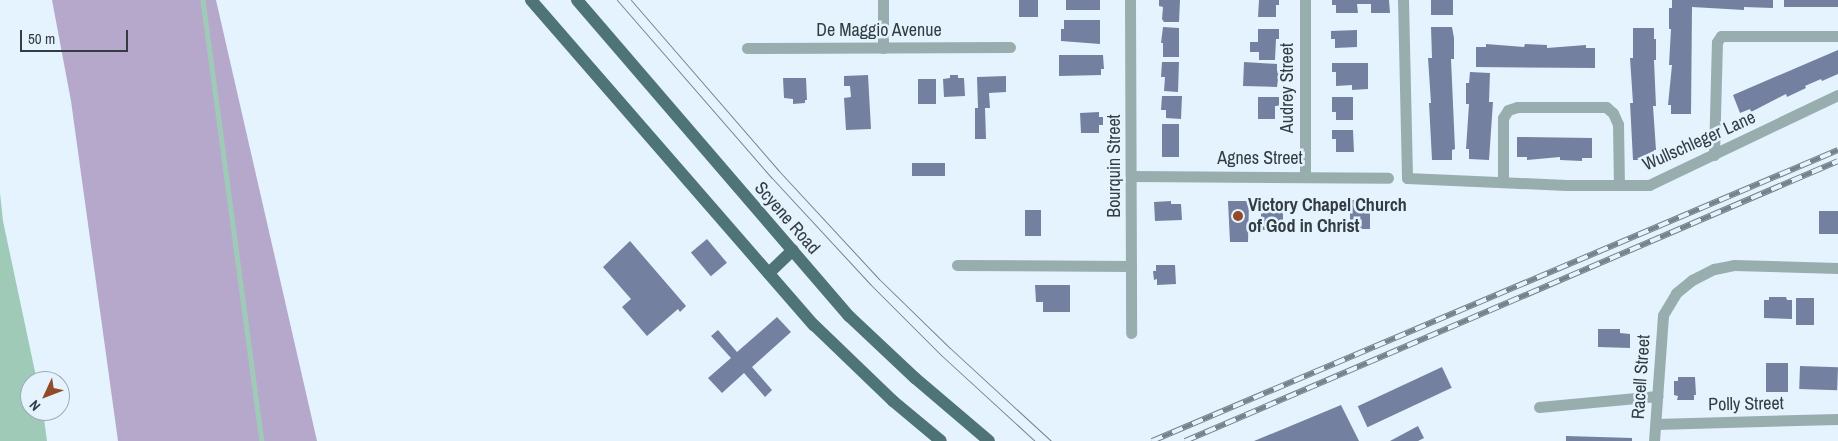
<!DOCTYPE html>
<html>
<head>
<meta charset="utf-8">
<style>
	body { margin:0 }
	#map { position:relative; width:1838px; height:441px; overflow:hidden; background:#e4f3fd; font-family:"Archivo Narrow",sans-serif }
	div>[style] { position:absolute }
	.forest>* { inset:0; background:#b6a8cb }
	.water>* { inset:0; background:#a0cab8 }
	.stream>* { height:4.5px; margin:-2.25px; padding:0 2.25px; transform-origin:2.25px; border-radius:2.25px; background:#a0cab8 }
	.building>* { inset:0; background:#7480a0; transform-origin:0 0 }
	.street>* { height:11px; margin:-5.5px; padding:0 5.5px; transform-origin:5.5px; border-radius:5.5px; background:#98adae }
	.primary>* { height:12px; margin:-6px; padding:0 6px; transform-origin:6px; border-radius:6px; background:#4e7477 }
	.tram>* { height:1px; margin:-0.5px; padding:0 0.5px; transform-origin:0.5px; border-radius:0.5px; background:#77838b }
	.rail>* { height:5.5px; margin-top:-2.75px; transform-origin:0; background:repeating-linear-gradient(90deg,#e4f3fd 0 11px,#77838b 0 22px); box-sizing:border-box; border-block:1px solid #77838b }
	.dots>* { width:14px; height:14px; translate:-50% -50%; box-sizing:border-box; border:2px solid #e4f3fd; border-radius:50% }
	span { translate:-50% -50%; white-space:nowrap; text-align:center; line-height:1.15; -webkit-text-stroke:5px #e4f3fd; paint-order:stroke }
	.street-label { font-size:18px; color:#323c42 }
	.poi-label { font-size:18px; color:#323c42; font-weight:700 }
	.left { translate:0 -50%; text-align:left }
	.north { position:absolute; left:20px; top:371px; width:50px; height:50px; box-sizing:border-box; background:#e4f3fd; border:1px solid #9daab2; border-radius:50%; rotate:227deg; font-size:14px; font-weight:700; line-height:20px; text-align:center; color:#323c42 }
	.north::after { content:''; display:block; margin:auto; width:18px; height:22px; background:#924b26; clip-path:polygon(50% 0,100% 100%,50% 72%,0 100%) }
	.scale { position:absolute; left:20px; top:30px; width:108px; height:22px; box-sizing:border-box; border:2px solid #323c42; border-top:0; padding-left:6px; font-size:15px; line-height:18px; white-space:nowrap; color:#323c42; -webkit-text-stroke:4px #e4f3fd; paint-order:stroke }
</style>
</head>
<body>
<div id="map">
	<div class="forest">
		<i style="clip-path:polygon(52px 0,216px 0,317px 441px,118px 441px,71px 101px)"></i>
	</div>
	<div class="water">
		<i style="clip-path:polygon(0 193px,3px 221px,37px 381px,30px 381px,30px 411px,43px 411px,47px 441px,0 441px)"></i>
	</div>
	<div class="stream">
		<i style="left:203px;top:0;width:445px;rotate:82.4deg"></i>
	</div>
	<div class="building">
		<i style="left:1019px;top:0;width:19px;height:17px"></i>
		<i style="left:1066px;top:0;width:34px;height:10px"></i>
		<i style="clip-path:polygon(1159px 0,1180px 0,1179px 22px,1164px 22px,1162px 19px,1163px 7px,1159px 6px)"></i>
		<i style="clip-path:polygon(1259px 0,1279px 0,1279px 5px,1276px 5px,1276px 17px,1258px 17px)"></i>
		<i style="clip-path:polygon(1332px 0,1389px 0,1390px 13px,1371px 13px,1371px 4px,1357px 4px,1358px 13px,1336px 13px,1336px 5px,1332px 5px)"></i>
		<i style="left:1431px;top:0;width:22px;height:15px"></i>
		<i style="clip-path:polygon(1672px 0,1773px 0,1773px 8px,1744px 7px,1744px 10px,1692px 7px,1691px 114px,1671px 114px,1671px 105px,1668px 105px,1672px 65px,1669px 65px,1671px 29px,1669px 29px,1669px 8px,1672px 8px)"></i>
		<i style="left:1784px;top:0;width:54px;height:7px"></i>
		<i style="clip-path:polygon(1064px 20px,1100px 20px,1100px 44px,1061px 41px,1061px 29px,1064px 29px)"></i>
		<i style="clip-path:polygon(1163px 27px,1179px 28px,1179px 57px,1163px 57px,1163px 43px,1161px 43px)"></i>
		<i style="clip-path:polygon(1431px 27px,1452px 27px,1454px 38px,1454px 59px,1451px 59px,1455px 149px,1452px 150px,1452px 160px,1432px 160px,1429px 103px,1431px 103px,1428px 58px,1432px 58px)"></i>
		<i style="clip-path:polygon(1633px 28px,1654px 28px,1654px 39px,1656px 39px,1656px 60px,1654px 60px,1656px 106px,1653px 106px,1656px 150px,1654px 150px,1654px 160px,1633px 160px,1630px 103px,1633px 103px,1630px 58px,1633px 58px)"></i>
		<i style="clip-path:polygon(1258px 29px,1279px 29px,1279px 39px,1276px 39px,1275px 60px,1259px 60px,1259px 52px,1250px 52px,1250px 42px,1258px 42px)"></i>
		<i style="clip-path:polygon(1357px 30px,1357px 47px,1335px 48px,1335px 39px,1331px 39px,1331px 31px)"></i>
		<i style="clip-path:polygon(1486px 44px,1524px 47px,1525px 44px,1547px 45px,1547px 48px,1586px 45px,1586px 48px,1595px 48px,1595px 68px,1476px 67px,1476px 47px,1486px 47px)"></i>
		<i style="clip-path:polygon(1838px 50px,1838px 74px,1822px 81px,1821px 79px,1805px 86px,1806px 88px,1787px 97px,1786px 94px,1751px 112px,1750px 109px,1740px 113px,1733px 95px)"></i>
		<i style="clip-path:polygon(1059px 55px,1103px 55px,1104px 69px,1101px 69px,1101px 75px,1059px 76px)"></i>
		<i style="clip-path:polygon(1162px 62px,1179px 62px,1178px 92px,1164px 91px,1165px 77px,1161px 77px)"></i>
		<i style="clip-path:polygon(1244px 62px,1277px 64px,1277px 71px,1279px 71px,1277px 87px,1243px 86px)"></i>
		<i style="clip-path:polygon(1332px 63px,1368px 63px,1368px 89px,1352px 90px,1352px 85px,1336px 86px,1336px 72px,1332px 72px)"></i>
		<i style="clip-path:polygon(1470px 72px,1490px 73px,1489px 102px,1493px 102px,1489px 160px,1469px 159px,1469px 149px,1466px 149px,1469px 104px,1466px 104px,1466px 83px,1469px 83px)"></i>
		<i style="clip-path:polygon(868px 75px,871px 129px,846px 130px,844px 98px,851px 97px,850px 86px,844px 86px,844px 76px)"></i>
		<i style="clip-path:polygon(950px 75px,958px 75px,958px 78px,964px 78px,965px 96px,944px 97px,943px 79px,950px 78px)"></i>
		<i style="clip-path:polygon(1006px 76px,1006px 92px,989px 93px,990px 108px,985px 108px,986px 139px,975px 139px,975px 108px,978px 108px,977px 77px)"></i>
		<i style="clip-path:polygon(783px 78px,806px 78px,807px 100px,805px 100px,805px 103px,793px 104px,793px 99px,784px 98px)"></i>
		<i style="left:918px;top:79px;width:18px;height:25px"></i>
		<i style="clip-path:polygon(1162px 96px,1182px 96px,1181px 119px,1166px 118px,1166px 110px,1161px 110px)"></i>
		<i style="clip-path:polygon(1258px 97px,1279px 97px,1279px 106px,1275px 106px,1275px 119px,1258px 119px)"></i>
		<i style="clip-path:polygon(1332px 97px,1353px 97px,1353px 120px,1336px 120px,1336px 112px,1332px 112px)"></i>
		<i style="clip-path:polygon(1099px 112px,1099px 117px,1103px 117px,1103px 125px,1099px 125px,1099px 133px,1081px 133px,1080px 113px)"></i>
		<i style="left:1162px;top:124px;width:17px;height:33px"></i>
		<i style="clip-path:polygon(1332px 130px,1353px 130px,1354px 152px,1336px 152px,1336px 139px,1332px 139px)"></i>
		<i style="clip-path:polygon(1517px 137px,1592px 138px,1592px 158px,1582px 158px,1582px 161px,1560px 160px,1560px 157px,1527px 160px,1527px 157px,1517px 157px)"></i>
		<i style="left:945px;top:163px;width:13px;height:33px;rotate:90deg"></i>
		<i style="left:1350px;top:200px;width:20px;height:29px"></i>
		<i style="clip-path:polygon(1171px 201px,1171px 204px,1181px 204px,1182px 220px,1155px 221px,1154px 202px)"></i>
		<i style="clip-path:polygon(1228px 201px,1249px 201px,1248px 242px,1230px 242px)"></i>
		<i style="left:1261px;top:204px;width:22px;height:26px"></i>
		<i style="left:1025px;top:210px;width:16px;height:26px"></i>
		<i style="left:1819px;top:211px;width:19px;height:23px"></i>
		<i style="left:707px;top:239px;width:31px;height:21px;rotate:50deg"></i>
		<i style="clip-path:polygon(630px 241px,686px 306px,680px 312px,678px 309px,647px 336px,622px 307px,631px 299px,603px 267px)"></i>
		<i style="clip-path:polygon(1156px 265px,1175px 265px,1176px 284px,1157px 285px,1157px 279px,1154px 280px,1153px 271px,1156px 271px)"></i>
		<i style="clip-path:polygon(1035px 285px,1070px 285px,1070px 312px,1043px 312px,1043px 302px,1036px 302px)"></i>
		<i style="clip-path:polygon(1769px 297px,1786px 297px,1787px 300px,1792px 300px,1792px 319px,1764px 318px,1764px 300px,1769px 300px)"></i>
		<i style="left:1796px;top:298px;width:18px;height:27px"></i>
		<i style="clip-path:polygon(777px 317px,791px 332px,752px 367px,772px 390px,765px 397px,744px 373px,722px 393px,708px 378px,731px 358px,711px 336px,718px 330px,737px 352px)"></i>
		<i style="clip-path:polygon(1598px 329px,1620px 329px,1620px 333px,1630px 334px,1630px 348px,1598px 347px)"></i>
		<i style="left:1766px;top:363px;width:22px;height:29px"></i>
		<i style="left:1800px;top:366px;width:38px;height:23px;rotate:2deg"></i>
		<i style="left:1442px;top:367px;width:23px;height:93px;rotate:65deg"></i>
		<i style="clip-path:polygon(1678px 377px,1695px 377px,1696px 395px,1694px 395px,1694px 400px,1677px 400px,1678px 396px,1674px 395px,1674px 381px,1678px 381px)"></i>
		<i style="clip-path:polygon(1341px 405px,1359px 441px,1254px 441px)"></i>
		<i style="clip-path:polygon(1418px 426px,1424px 438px,1418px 441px,1390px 441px)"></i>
		<i style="clip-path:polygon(1566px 436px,1632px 438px,1632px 441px,1566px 441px)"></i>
	</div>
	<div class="street">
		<i style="left:883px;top:0;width:48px;rotate:90deg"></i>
		<i style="left:1130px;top:0;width:333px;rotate:89.8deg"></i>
		<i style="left:1305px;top:0;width:176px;rotate:90deg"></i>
		<i style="left:1403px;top:0;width:178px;rotate:88.7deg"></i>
		<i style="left:1407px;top:178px;width:159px;rotate:2.5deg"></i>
		<i style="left:1566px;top:185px;width:83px"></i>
		<i style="left:1649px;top:185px;width:209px;rotate:-25.5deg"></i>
		<i style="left:747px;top:48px;width:263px;rotate:-0.2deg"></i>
		<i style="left:1714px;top:155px;width:113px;rotate:-88.5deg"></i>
		<i style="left:1717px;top:42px;width:7px;rotate:-56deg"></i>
		<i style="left:1721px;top:36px;width:117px"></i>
		<i style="left:1131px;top:176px;width:257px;rotate:0.4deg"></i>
		<i style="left:1503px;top:182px;width:64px;rotate:-90deg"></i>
		<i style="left:1503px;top:118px;width:9px;rotate:-58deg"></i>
		<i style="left:1508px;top:110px;width:9px;rotate:-18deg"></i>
		<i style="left:1517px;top:107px;width:89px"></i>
		<i style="left:1606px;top:107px;width:9px;rotate:41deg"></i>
		<i style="left:1613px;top:113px;width:12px;rotate:66deg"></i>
		<i style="left:1618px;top:124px;width:61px;rotate:89.1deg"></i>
		<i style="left:957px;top:265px;width:174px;rotate:0.3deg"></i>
		<i style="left:1539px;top:407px;width:119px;rotate:-5.3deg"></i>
		<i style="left:1656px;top:424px;width:182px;rotate:-1.6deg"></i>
		<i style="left:1654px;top:441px;width:126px;rotate:-85.9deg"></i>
		<i style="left:1663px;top:315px;width:26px;rotate:-59deg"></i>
		<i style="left:1676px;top:293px;width:21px;rotate:-39deg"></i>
		<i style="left:1692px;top:280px;width:25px;rotate:-27deg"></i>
		<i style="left:1714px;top:269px;width:20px;rotate:-11deg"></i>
		<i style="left:1734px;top:265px;width:104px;rotate:1.7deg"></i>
	</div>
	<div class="primary">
		<i style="left:531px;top:0;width:431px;rotate:49deg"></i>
		<i style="left:814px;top:325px;width:110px;rotate:43.9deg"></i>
		<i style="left:893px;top:401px;width:62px;rotate:39.8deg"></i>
		<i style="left:577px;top:0;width:417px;rotate:49.3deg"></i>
		<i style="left:849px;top:316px;width:91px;rotate:43.2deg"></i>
		<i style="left:915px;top:378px;width:97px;rotate:40.4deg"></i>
		<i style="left:769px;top:273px;width:33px;rotate:-44deg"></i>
	</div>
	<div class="tram">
		<i style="left:617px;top:0;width:235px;rotate:49deg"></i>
		<i style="left:771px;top:177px;width:147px;rotate:47.2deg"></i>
		<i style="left:871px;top:285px;width:99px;rotate:45deg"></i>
		<i style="left:941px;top:355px;width:127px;rotate:42.5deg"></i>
		<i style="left:631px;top:0;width:226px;rotate:49.1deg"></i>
		<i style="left:779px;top:171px;width:147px;rotate:47.2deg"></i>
		<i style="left:879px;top:279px;width:99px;rotate:44.2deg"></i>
		<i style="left:950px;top:348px;width:137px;rotate:42.6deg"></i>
	</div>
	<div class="rail">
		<i style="left:1152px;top:441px;width:745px;rotate:-22.99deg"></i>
		<i style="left:1185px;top:441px;width:710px;rotate:-23.21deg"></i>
	</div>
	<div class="dots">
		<i style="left:1238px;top:216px;background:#924b26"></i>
	</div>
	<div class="street-label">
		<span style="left:879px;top:30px">De Maggio Avenue</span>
		<span style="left:1287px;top:88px;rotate:-90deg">Audrey Street</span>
		<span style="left:1699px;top:141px;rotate:-24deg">Wullschleger Lane</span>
		<span style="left:1260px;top:158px">Agnes Street</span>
		<span style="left:1114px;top:166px;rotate:-90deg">Bourquin Street</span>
		<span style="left:787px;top:218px;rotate:49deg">Scyene Road</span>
		<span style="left:1641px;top:377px;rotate:-86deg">Racell Street</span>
		<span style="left:1746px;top:404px;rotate:-1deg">Polly Street</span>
	</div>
	<div class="poi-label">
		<span class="left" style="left:1248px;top:216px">Victory Chapel Church<br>of God in Christ</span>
	</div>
	<div class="north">N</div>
	<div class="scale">50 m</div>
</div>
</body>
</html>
